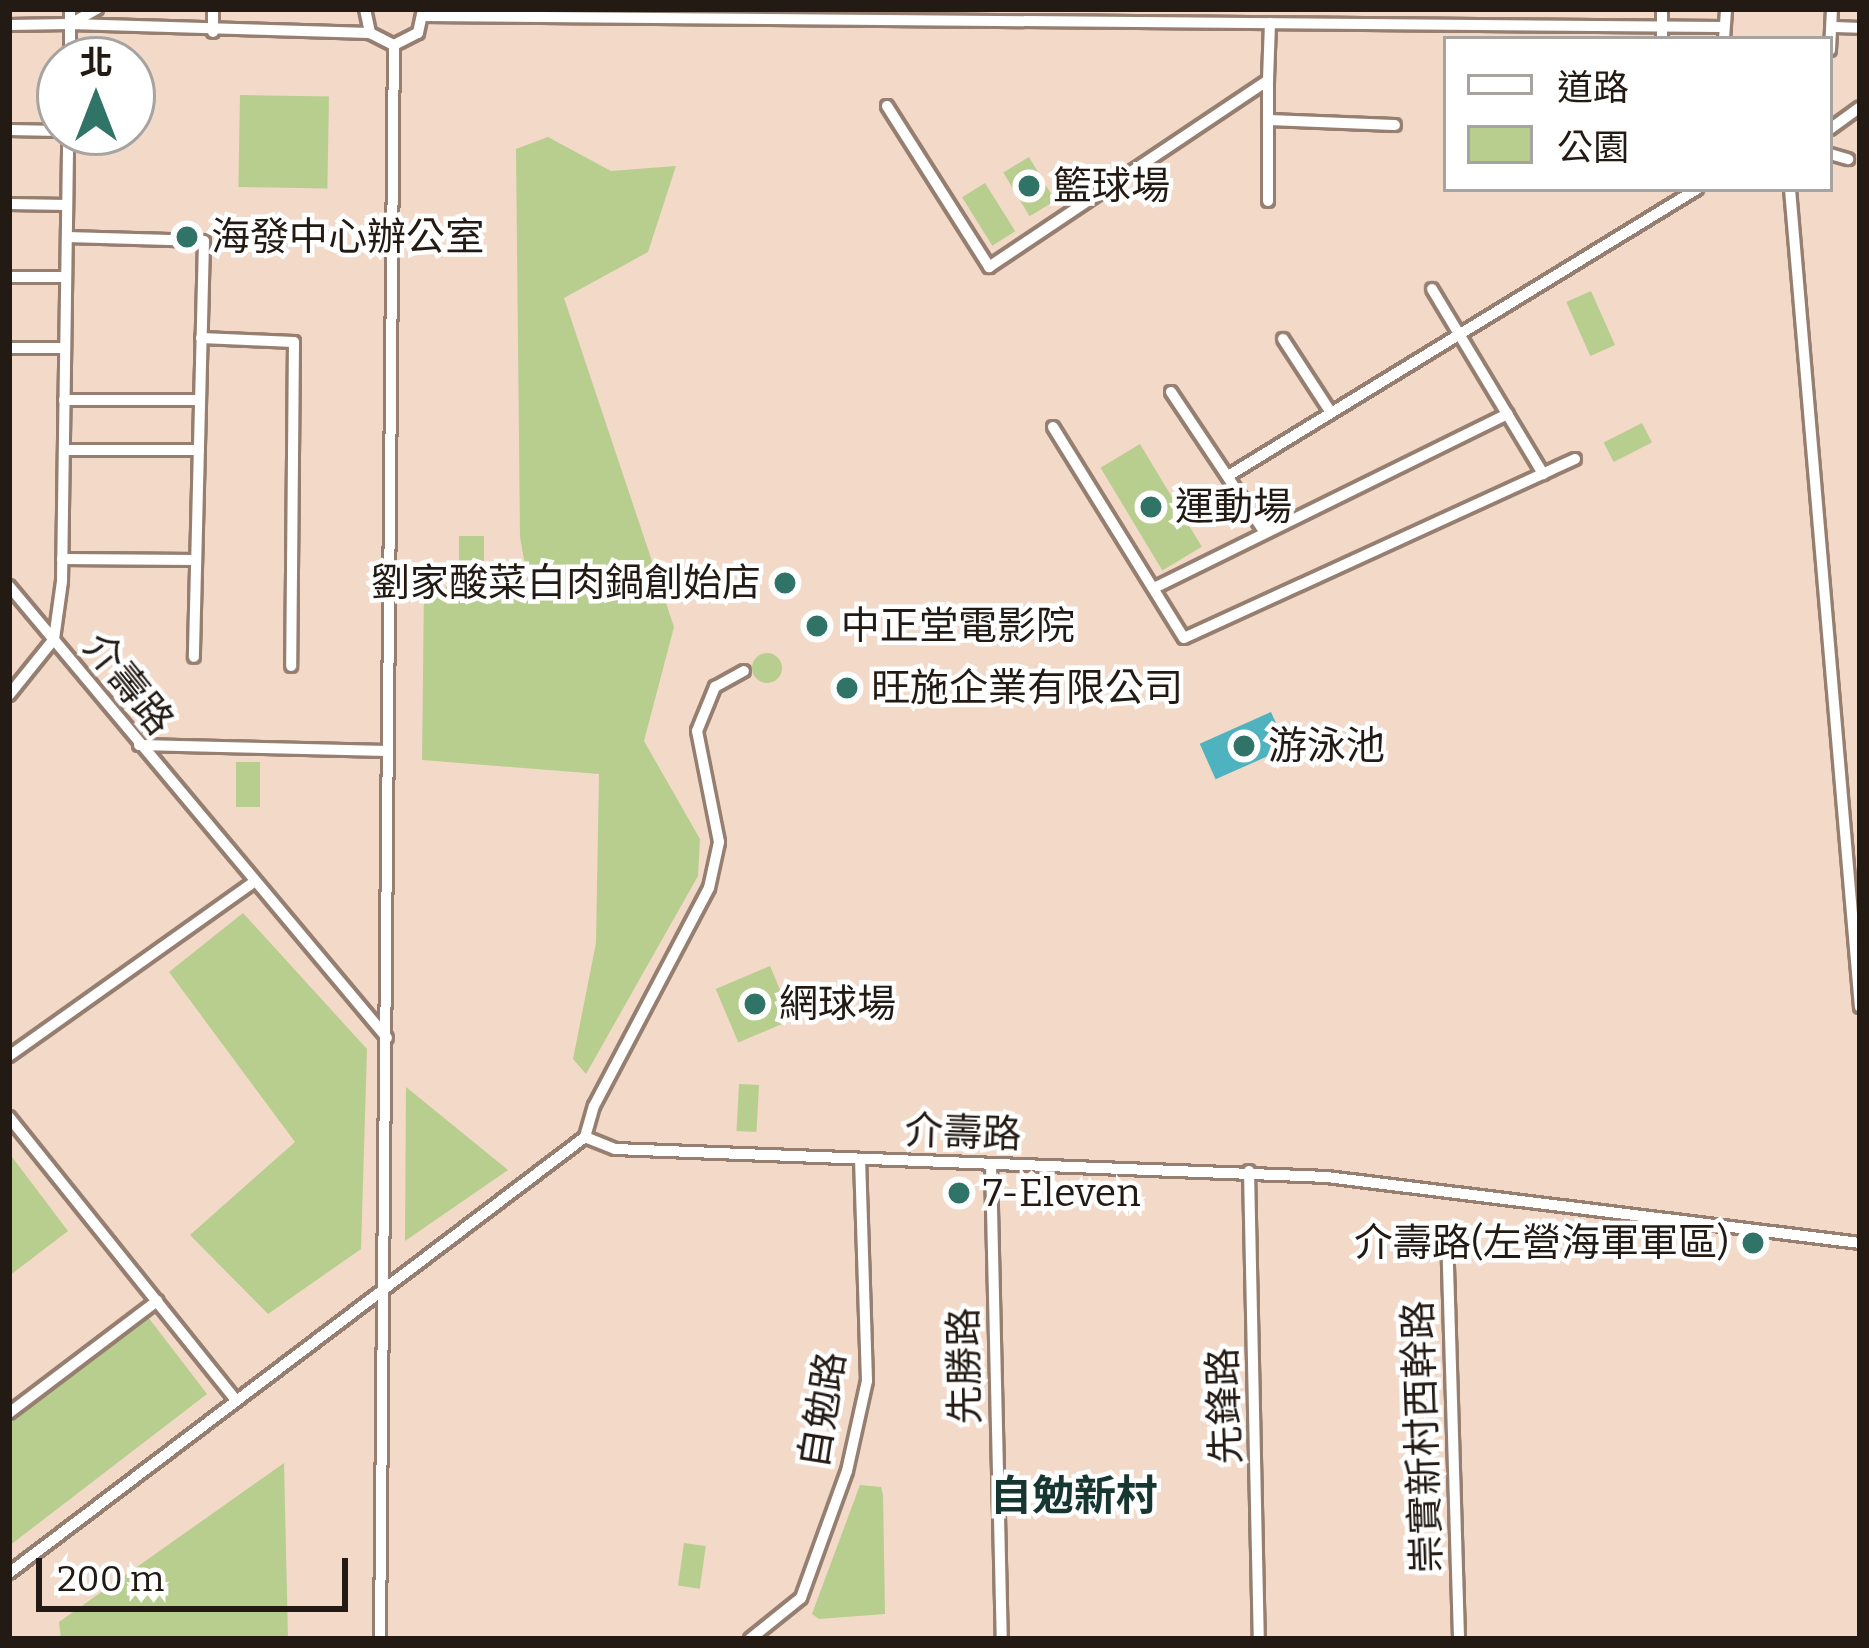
<!DOCTYPE html>
<html>
<head>
<meta charset="utf-8">
<style>
	body { margin:0 }
	#map { position:relative; width:1869px; height:1648px; overflow:hidden; background:#f2d9c8; font-family:Bitter,"Noto Sans TC",serif }
	div>[style] { position:absolute }
	.green>* { inset:0; background:#b8ce8f; transform-origin:0 0 }
	.round { border-radius:50% }
	.water>* { inset:0; background:#4fb2bf; transform-origin:0 0 }
	.roads { filter:drop-shadow(3px 0 #967f70) drop-shadow(-3px 0 #967f70) drop-shadow(0 3px #967f70) drop-shadow(0 -3px #967f70) }
	.minor>* { height:10px; margin:-5px; padding:0 5px; transform-origin:5px; border-radius:5px; background:#fff }
	.dots>* { width:33px; height:33px; translate:-50% -50%; box-sizing:border-box; border:6px solid #fff; border-radius:50% }
	span { translate:-50% -50%; white-space:nowrap; text-align:center; line-height:1.15; -webkit-text-stroke:9px #fff; paint-order:stroke }
	.poi-label { font-size:39px; color:#231a14 }
	.left { translate:0 -50%; text-align:left }
	.right { translate:-100% -50%; text-align:right }
	.street-label { font-size:39px; color:#231a14 }
	.neighbourhood-label { font-size:42px; color:#163630; font-weight:700 }
	.frame { position:absolute; inset:0; border:12px solid #231a14; pointer-events:none }
	.legend { position:absolute; left:1443px; top:36px; width:390px; height:156px; box-sizing:border-box; background:#fff; border:3px solid #a7a3a1; margin:0; padding:15px 21px; list-style:none; font-size:36px; color:#231a14 }
	.legend li { display:flex; align-items:center; gap:24px; height:60px }
	.legend b { width:60px; border:3px solid #a7a3a1 }
	.north { position:absolute; left:36px; top:36px; width:120px; height:120px; box-sizing:border-box; background:#fff; border:3px solid #a7a3a1; border-radius:50%; rotate:0deg; font-size:33px; font-weight:700; line-height:48px; text-align:center; color:#231a14 }
	.north::after { content:''; display:block; margin:auto; width:42px; height:54px; background:#307467; clip-path:polygon(50% 0,100% 100%,50% 72%,0 100%) }
	.scale { position:absolute; left:36px; top:1558px; width:312px; height:54px; box-sizing:border-box; border:6px solid #231a14; border-top:0; padding-left:15px; font-size:36px; line-height:42px; white-space:nowrap; color:#231a14; -webkit-text-stroke:9px #fff; paint-order:stroke }
</style>
</head>
<body>
<div id="map">
	<div class="green">
		<i style="left:240px;top:95px;width:89px;height:92px;rotate:1deg"></i>
		<i style="clip-path:polygon(548px 137px,611px 171px,676px 166px,648px 252px,564px 298px,674px 627px,644px 741px,700px 839px,698px 876px,586px 1074px,573px 1059px,596px 943px,599px 774px,422px 760px,424px 587px,529px 588px,520px 537px,516px 149px)"></i>
		<i style="left:1029px;top:157px;width:51px;height:30px;rotate:59deg"></i>
		<i style="left:985px;top:183px;width:57px;height:27px;rotate:58deg"></i>
		<i style="left:1591px;top:291px;width:59px;height:27px;rotate:66deg"></i>
		<i style="left:1642px;top:423px;width:22px;height:43px;rotate:63deg"></i>
		<i style="left:1140px;top:444px;width:120px;height:46px;rotate:59deg"></i>
		<i style="left:459px;top:536px;width:25px;height:46px"></i>
		<i class="round" style="left:752px;top:653px;width:30px;height:30px"></i>
		<i style="left:236px;top:762px;width:24px;height:45px"></i>
		<i style="clip-path:polygon(243px 913px,367px 1049px,361px 1249px,268px 1314px,190px 1235px,295px 1142px,169px 972px)"></i>
		<i style="left:770px;top:966px;width:58px;height:59px;rotate:67deg"></i>
		<i style="left:739px;top:1084px;width:20px;height:47px;rotate:3deg"></i>
		<i style="clip-path:polygon(406px 1087px,508px 1170px,405px 1241px)"></i>
		<i style="clip-path:polygon(9px 1153px,68px 1231px,9px 1276px)"></i>
		<i style="clip-path:polygon(148px 1317px,207px 1394px,9px 1546px,9px 1424px)"></i>
		<i style="clip-path:polygon(284px 1463px,288px 1639px,61px 1639px,59px 1622px)"></i>
		<i style="clip-path:polygon(860px 1485px,881px 1487px,883px 1495px,885px 1614px,819px 1619px,812px 1614px)"></i>
		<i style="left:684px;top:1543px;width:22px;height:43px;rotate:8deg"></i>
	</div>
	<div class="water">
		<i style="left:1271px;top:712px;width:39px;height:78px;rotate:66deg"></i>
	</div>
	<div class="roads">
		<div class="minor">
			<i style="left:97px;top:9px;width:31px;rotate:151deg"></i>
			<i style="left:70px;top:24px;width:300px;rotate:1.7deg"></i>
			<i style="left:365px;top:9px;width:25px;rotate:78deg"></i>
			<i style="left:370px;top:33px;width:27px;rotate:27deg"></i>
			<i style="left:394px;top:45px;width:27px;rotate:-27deg"></i>
			<i style="left:418px;top:33px;width:24px;rotate:-78deg"></i>
			<i style="left:1662px;top:9px;width:30px;rotate:90deg"></i>
			<i style="left:424px;top:16px;width:1299px;rotate:0.49deg"></i>
			<i style="left:9px;top:25px;width:61px;rotate:-0.9deg"></i>
			<i style="left:1835px;top:27px;width:25px;rotate:2deg"></i>
			<i style="left:213px;top:32px;width:23px;rotate:-90deg"></i>
			<i style="left:1724px;top:39px;width:30px;rotate:-86deg"></i>
			<i style="left:1830px;top:50px;width:41px;rotate:-87.2deg"></i>
			<i style="left:70px;top:60px;width:51px;rotate:-90deg"></i>
			<i style="left:1268px;top:80px;width:121px;rotate:90deg"></i>
			<i style="left:887px;top:106px;width:191px;rotate:57.6deg"></i>
			<i style="left:989px;top:267px;width:336px;rotate:-33.8deg"></i>
			<i style="left:1268px;top:80px;width:57px;rotate:-88deg"></i>
			<i style="left:1268px;top:120px;width:127px;rotate:2.3deg"></i>
			<i style="left:1830px;top:129px;width:37px;rotate:-36deg"></i>
			<i style="left:9px;top:130px;width:51px;rotate:1.1deg"></i>
			<i style="left:1830px;top:154px;width:19px;rotate:16deg"></i>
			<i style="left:1790px;top:189px;width:821px;rotate:85.11deg"></i>
			<i style="left:9px;top:204px;width:58px;rotate:1deg"></i>
			<i style="left:67px;top:237px;width:137px;rotate:1.7deg"></i>
			<i style="left:204px;top:241px;width:416px;rotate:91.4deg"></i>
			<i style="left:9px;top:277px;width:57px"></i>
			<i style="left:1432px;top:289px;width:216px;rotate:59deg"></i>
			<i style="left:201px;top:338px;width:93px;rotate:2.5deg"></i>
			<i style="left:294px;top:342px;width:324px;rotate:90.5deg"></i>
			<i style="left:1283px;top:339px;width:86px;rotate:56.9deg"></i>
			<i style="left:9px;top:348px;width:56px"></i>
			<i style="left:1171px;top:392px;width:169px;rotate:56.3deg"></i>
			<i style="left:64px;top:400px;width:136px"></i>
			<i style="left:1053px;top:427px;width:248px;rotate:58.2deg"></i>
			<i style="left:1184px;top:638px;width:430px;rotate:-24.6deg"></i>
			<i style="left:64px;top:450px;width:135px"></i>
			<i style="left:1228px;top:476px;width:550px;rotate:-31.46deg"></i>
			<i style="left:62px;top:559px;width:134px;rotate:0.4deg"></i>
			<i style="left:9px;top:586px;width:589px;rotate:50.09deg"></i>
			<i style="left:1154px;top:588px;width:394px;rotate:-26.2deg"></i>
			<i style="left:9px;top:695px;width:72px;rotate:-51.2deg"></i>
			<i style="left:54px;top:639px;width:59px;rotate:-82.1deg"></i>
			<i style="left:62px;top:581px;width:449px;rotate:-89.2deg"></i>
			<i style="left:139px;top:745px;width:248px;rotate:1.4deg"></i>
			<i style="left:9px;top:1056px;width:297px;rotate:-35.4deg"></i>
			<i style="left:9px;top:1117px;width:360px;rotate:51.3deg"></i>
			<i style="left:585px;top:1137px;width:32px;rotate:22deg"></i>
			<i style="left:615px;top:1149px;width:713px;rotate:2.25deg"></i>
			<i style="left:1327px;top:1177px;width:537px;rotate:7.06deg"></i>
			<i style="left:585px;top:1137px;width:32px;rotate:-74deg"></i>
			<i style="left:594px;top:1106px;width:246px;rotate:-62.2deg"></i>
			<i style="left:709px;top:888px;width:47px;rotate:-77.7deg"></i>
			<i style="left:719px;top:842px;width:113px;rotate:-101.2deg"></i>
			<i style="left:697px;top:731px;width:48px;rotate:-67.8deg"></i>
			<i style="left:715px;top:687px;width:33px;rotate:-29deg"></i>
			<i style="left:991px;top:1164px;width:475px;rotate:88.7deg"></i>
			<i style="left:1249px;top:1171px;width:468px;rotate:88.8deg"></i>
			<i style="left:1447px;top:1233px;width:406px;rotate:88.3deg"></i>
			<i style="left:9px;top:1413px;width:186px;rotate:-37.1deg"></i>
			<i style="left:9px;top:1573px;width:722px;rotate:-37.12deg"></i>
			<i style="left:380px;top:1639px;width:1594px;rotate:-89.5deg"></i>
			<i style="left:750px;top:1639px;width:65px;rotate:-38.8deg"></i>
			<i style="left:801px;top:1598px;width:135px;rotate:-70.1deg"></i>
			<i style="left:847px;top:1471px;width:92px;rotate:-77.5deg"></i>
			<i style="left:867px;top:1381px;width:222px;rotate:-91.8deg"></i>
		</div>
	</div>
	<div class="dots">
		<i style="left:1029px;top:186px;background:#307467"></i>
		<i style="left:187px;top:237px;background:#307467"></i>
		<i style="left:1151px;top:507px;background:#307467"></i>
		<i style="left:785px;top:583px;background:#307467"></i>
		<i style="left:817px;top:626px;background:#307467"></i>
		<i style="left:847px;top:688px;background:#307467"></i>
		<i style="left:1244px;top:746px;background:#307467"></i>
		<i style="left:755px;top:1004px;background:#307467"></i>
		<i style="left:959px;top:1193px;background:#307467"></i>
		<i style="left:1753px;top:1243px;background:#307467"></i>
	</div>
	<div class="poi-label">
		<span class="left" style="left:1053px;top:186px">籃球場</span>
		<span class="left" style="left:211px;top:237px">海發中心辦公室</span>
		<span class="left" style="left:1175px;top:507px">運動場</span>
		<span class="right" style="left:761px;top:583px">劉家酸菜白肉鍋創始店</span>
		<span class="left" style="left:841px;top:626px">中正堂電影院</span>
		<span class="left" style="left:871px;top:688px">旺施企業有限公司</span>
		<span class="left" style="left:1268px;top:746px">游泳池</span>
		<span class="left" style="left:779px;top:1004px">網球場</span>
		<span class="left" style="left:983px;top:1193px">7-Eleven</span>
		<span class="right" style="left:1729px;top:1243px">介壽路(左營海軍軍區)</span>
	</div>
	<div class="street-label">
		<span style="left:128px;top:684px;rotate:51deg">介壽路</span>
		<span style="left:963px;top:1133px;rotate:2deg">介壽路</span>
		<span style="left:965px;top:1366px;rotate:-91deg">先勝路</span>
		<span style="left:1225px;top:1406px;rotate:-92deg">先鋒路</span>
		<span style="left:823px;top:1410px;rotate:-81deg">自勉路</span>
		<span style="left:1423px;top:1437px;rotate:-92deg">崇實新村西幹路</span>
	</div>
	<div class="neighbourhood-label">
		<span style="left:1074px;top:1496px">自勉新村</span>
	</div>
	<div class="frame"></div>
	<ul class="legend">
	<li><b style="height:15px;background:#fff"></b>道路</li>
	<li><b style="height:33px;background:#b8ce8f"></b>公園</li>
	</ul>
	<div class="north">北</div>
	<div class="scale">200 m</div>
</div>
</body>
</html>
